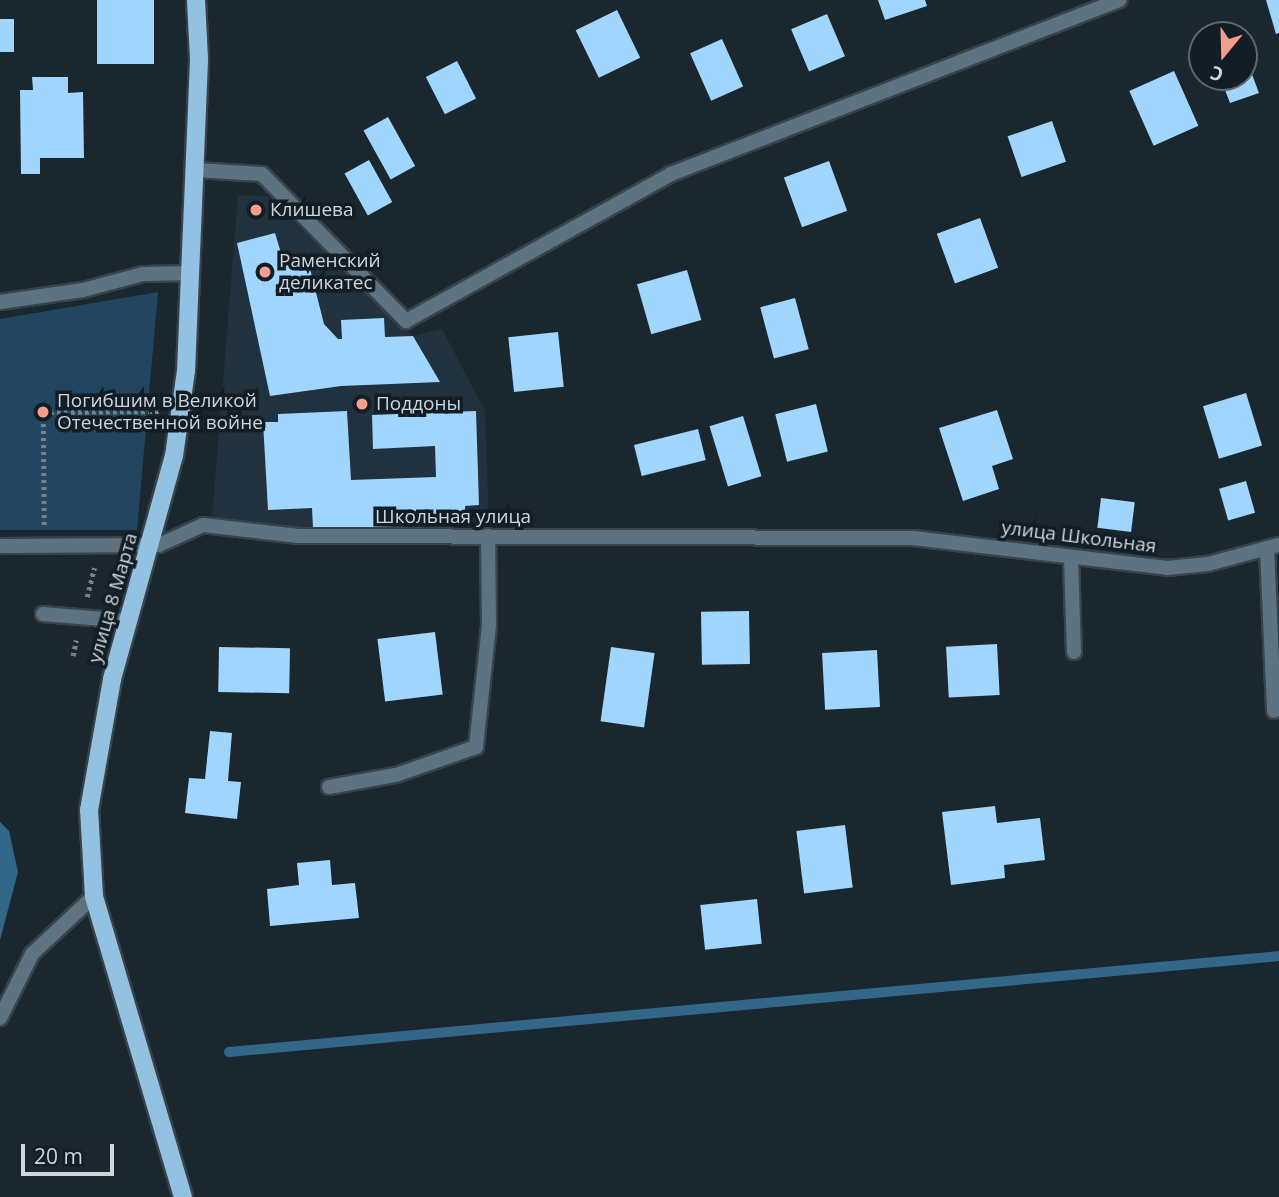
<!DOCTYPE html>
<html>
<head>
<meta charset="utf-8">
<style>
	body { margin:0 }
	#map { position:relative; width:1279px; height:1197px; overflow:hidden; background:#1b272f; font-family:"Open Sans",sans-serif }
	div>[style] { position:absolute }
	.built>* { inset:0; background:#21323e }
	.green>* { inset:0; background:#22465f }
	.water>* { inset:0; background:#336789 }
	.stream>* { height:10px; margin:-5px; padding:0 5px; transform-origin:5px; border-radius:5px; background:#336789 }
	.building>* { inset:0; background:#a0d6fd; transform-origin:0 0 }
	.path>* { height:4.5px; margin-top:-2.25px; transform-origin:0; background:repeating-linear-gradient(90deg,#778188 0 3.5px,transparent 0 7px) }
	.roads { filter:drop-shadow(2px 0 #38434b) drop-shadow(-2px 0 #38434b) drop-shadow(0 2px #38434b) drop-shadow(0 -2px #38434b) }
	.lane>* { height:14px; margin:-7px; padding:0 7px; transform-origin:7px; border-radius:7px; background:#5d7382 }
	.street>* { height:14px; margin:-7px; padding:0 7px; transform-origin:7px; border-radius:7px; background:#5d7382 }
	.primary>* { height:18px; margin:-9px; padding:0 9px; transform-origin:9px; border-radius:9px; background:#93c1e1 }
	.dots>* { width:19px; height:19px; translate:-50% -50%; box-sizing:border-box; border:4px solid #121d25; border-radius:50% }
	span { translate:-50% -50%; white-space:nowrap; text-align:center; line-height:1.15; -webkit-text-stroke:7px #121d25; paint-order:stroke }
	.poi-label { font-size:19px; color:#ced5db }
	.left { translate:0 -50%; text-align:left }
	.street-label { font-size:19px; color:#ced5db }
	.north { position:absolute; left:1188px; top:21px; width:70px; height:70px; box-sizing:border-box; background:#121d25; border:2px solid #5d676e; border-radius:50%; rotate:199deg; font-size:19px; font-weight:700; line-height:28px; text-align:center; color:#ced5db }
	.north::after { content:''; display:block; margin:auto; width:24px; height:32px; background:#f59d8f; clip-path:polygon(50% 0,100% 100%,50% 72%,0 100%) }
	.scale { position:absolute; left:21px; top:1144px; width:93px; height:32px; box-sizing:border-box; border:4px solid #ced5db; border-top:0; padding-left:9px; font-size:21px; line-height:24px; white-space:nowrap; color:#ced5db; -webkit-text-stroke:5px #121d25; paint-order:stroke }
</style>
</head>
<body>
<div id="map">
	<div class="built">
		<i style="clip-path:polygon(238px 195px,267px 196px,413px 336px,442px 329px,485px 411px,489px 526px,311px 531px,212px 519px)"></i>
	</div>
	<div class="green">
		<i style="clip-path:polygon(158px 292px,137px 530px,0 530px,0 319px)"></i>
	</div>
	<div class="water">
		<i style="clip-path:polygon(0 822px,9px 831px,18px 872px,0 940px)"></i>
	</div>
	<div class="stream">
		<i style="left:229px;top:1052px;width:1054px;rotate:-5.22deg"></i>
	</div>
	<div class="building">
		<i style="left:97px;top:0;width:57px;height:64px"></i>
		<i style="clip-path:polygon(878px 0,925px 0,927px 6px,885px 20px)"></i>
		<i style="clip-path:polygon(1266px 0,1279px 0,1279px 33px,1276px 34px)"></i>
		<i style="left:617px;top:10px;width:53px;height:46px;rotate:64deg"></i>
		<i style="left:827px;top:14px;width:46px;height:39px;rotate:67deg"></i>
		<i style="left:0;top:19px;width:14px;height:33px"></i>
		<i style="left:722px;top:39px;width:52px;height:35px;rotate:66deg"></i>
		<i style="clip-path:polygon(1244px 53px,1259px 93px,1230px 103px,1220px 77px,1244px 77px)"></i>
		<i style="left:457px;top:61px;width:42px;height:35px;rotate:63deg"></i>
		<i style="left:1174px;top:71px;width:60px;height:49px;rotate:66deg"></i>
		<i style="clip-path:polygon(32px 77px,68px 77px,68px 93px,83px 92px,84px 158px,40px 158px,40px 174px,21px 174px,20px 90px,33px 90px)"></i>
		<i style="left:388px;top:117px;width:56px;height:28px;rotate:61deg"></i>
		<i style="left:1052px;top:121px;width:43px;height:47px;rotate:71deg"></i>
		<i style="left:369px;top:160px;width:48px;height:28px;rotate:61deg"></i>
		<i style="left:829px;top:161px;width:53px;height:48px;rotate:70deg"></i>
		<i style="left:980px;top:218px;width:53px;height:46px;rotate:70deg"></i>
		<i style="clip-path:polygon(275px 233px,284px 263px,307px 257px,324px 324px,338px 339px,342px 339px,341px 320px,384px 318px,385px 337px,413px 336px,440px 382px,341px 386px,270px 396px,237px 243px)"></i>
		<i style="left:687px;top:270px;width:52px;height:52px;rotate:74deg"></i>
		<i style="left:795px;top:298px;width:53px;height:36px;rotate:75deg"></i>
		<i style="left:558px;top:332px;width:55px;height:50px;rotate:84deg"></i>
		<i style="left:1246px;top:393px;width:55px;height:45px;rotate:73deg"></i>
		<i style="left:816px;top:404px;width:49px;height:42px;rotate:76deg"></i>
		<i style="clip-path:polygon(997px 410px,1013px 459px,992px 466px,999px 489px,963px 501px,939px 428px)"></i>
		<i style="clip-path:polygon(347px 411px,351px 480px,436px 477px,435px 446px,373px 449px,372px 415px,476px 411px,479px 505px,465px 506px,466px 524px,313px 529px,312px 508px,268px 510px,263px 422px,278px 422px,278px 414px)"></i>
		<i style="left:743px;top:416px;width:63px;height:35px;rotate:73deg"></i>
		<i style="left:698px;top:429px;width:32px;height:66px;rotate:76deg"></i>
		<i style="left:1246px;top:481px;width:33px;height:28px;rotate:74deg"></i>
		<i style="left:1101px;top:498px;width:34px;height:30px;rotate:7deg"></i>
		<i style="left:749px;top:611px;width:53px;height:48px;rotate:89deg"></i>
		<i style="left:435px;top:632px;width:63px;height:58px;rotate:83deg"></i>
		<i style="left:997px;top:644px;width:51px;height:51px;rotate:87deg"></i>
		<i style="left:219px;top:647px;width:71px;height:45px;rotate:1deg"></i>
		<i style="left:611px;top:647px;width:44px;height:75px;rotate:8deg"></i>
		<i style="left:877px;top:650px;width:57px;height:55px;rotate:87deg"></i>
		<i style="clip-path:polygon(210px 731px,232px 733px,228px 781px,241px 782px,237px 819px,185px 813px,189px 778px,205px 779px)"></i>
		<i style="clip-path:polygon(995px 806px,997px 823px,1040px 818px,1045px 860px,1004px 865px,1005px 878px,951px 885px,942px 812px)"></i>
		<i style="left:845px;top:825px;width:63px;height:49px;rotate:83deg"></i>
		<i style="clip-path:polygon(330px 860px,332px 885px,355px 883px,359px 918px,270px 926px,267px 889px,299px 885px,297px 863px)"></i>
		<i style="left:757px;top:899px;width:45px;height:57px;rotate:84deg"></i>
	</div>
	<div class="path">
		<i style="left:44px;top:525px;width:113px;rotate:-90.5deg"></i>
		<i style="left:43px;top:412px;width:116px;rotate:-0.5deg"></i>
		<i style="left:87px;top:597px;width:30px;rotate:-76deg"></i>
		<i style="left:73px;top:656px;width:16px;rotate:-79deg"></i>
	</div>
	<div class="roads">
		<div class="lane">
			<i style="left:0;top:302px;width:84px;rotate:-8.2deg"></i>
			<i style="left:83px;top:290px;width:62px;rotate:-14.9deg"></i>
			<i style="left:143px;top:274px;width:48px;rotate:-1.2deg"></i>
			<i style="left:1267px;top:548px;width:163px;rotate:87.5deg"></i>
			<i style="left:1071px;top:558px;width:94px;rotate:88.2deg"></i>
			<i style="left:43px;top:614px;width:85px;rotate:4.7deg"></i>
			<i style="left:329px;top:787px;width:68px;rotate:-10.2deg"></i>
			<i style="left:396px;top:775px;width:85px;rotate:-19.3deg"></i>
			<i style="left:476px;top:747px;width:123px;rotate:-83.9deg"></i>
			<i style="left:489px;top:625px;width:89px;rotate:-90.6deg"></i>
		</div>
		<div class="street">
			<i style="left:196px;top:170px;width:66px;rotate:3.5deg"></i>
			<i style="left:262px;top:174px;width:206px;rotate:45.6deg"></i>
			<i style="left:406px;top:321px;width:303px;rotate:-29deg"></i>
			<i style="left:671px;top:174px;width:481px;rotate:-21.2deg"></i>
			<i style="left:0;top:546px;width:159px;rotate:-0.4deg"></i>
			<i style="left:159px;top:545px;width:48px;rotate:-24.4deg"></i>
			<i style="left:203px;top:525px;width:96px;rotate:6.6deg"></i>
			<i style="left:298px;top:536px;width:615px;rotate:0.19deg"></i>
			<i style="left:913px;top:538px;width:256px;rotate:6.7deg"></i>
			<i style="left:1167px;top:568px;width:41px;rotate:-5.6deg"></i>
			<i style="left:1208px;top:564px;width:73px;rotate:-15deg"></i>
			<i style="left:0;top:1018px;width:72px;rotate:-63.4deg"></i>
			<i style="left:32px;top:954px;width:85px;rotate:-43.1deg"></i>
		</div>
		<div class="primary">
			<i style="left:183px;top:1197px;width:314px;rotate:-106.5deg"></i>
			<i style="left:94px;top:896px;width:86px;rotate:-93.3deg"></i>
			<i style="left:89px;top:810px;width:133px;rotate:-80deg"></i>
			<i style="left:112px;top:679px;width:231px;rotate:-74.5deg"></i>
			<i style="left:174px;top:456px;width:86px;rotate:-82deg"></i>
			<i style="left:186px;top:371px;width:313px;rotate:-87.6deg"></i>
			<i style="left:199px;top:58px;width:58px;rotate:-93deg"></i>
		</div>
	</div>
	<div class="dots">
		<i style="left:256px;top:210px;background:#f59d8f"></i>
		<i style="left:265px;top:272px;background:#f59d8f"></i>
		<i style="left:362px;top:404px;background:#f59d8f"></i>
		<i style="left:43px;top:412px;background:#f59d8f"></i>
	</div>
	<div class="poi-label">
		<span class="left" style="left:270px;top:210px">Клишева</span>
		<span class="left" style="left:279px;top:272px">Раменский<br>деликатес</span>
		<span class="left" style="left:57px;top:412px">Погибшим в Великой<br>Отечественной войне</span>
		<span class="left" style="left:376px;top:404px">Поддоны</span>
	</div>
	<div class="street-label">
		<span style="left:453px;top:517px">Школьная улица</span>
		<span style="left:1079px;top:537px;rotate:7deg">улица Школьная</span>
		<span style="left:113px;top:598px;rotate:-74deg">улица 8 Марта</span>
	</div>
	<div class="north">С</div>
	<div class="scale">20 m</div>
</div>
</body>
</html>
